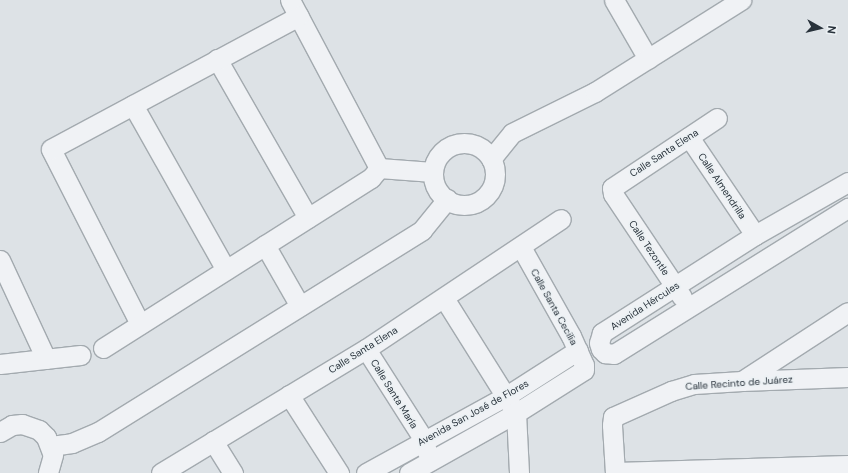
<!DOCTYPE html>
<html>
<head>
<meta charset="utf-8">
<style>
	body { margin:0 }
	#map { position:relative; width:848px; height:473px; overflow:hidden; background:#dde2e6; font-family:"DM Sans",sans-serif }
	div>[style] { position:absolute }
	.roads { filter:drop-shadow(1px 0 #a3aaaf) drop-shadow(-1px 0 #a3aaaf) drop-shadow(0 1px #a3aaaf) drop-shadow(0 -1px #a3aaaf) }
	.minor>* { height:19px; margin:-9.5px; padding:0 9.5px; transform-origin:9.5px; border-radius:9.5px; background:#f0f2f5 }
	.minor>.ring { margin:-9.5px; padding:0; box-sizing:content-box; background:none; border:19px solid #f0f2f5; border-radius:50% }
	span { translate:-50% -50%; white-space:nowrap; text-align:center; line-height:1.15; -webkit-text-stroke:3.5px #ecf1f4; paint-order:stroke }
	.street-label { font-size:10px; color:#28323b }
	.north { position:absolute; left:800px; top:8px; width:40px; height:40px; -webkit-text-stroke:3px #ecf1f4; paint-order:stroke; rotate:98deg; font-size:11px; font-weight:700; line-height:16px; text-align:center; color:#28323b }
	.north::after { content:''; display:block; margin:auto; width:14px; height:18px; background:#28323b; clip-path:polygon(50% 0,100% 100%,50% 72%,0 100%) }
</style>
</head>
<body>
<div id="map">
	<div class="roads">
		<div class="minor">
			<i style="left:290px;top:0;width:190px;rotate:62.1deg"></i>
			<i style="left:614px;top:0;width:68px;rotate:60deg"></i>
			<i style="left:217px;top:59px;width:183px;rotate:60.2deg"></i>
			<i style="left:133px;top:105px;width:189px;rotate:60.6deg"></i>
			<i style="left:689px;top:137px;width:118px;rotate:56deg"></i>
			<i class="ring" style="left:433px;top:143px;width:43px;height:43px"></i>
			<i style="left:491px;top:159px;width:33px;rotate:-51deg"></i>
			<i style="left:512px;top:133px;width:93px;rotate:-26.3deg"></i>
			<i style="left:595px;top:92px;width:173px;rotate:-32.2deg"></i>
			<i style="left:379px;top:168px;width:54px;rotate:4.2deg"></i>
			<i style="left:848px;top:182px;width:107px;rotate:150.3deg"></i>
			<i style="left:755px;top:235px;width:182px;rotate:147.4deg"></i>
			<i style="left:602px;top:333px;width:10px;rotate:107deg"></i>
			<i style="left:599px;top:343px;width:6px;rotate:72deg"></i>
			<i style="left:601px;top:349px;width:6px;rotate:45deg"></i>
			<i style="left:605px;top:353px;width:9px;rotate:6deg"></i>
			<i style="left:614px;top:354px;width:276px;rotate:-32deg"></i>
			<i style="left:265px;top:245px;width:70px;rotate:60.2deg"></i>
			<i style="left:0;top:260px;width:109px;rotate:65.1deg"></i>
			<i style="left:682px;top:297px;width:124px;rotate:-123.8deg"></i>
			<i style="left:613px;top:194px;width:6px;rotate:-99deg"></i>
			<i style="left:612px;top:188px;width:126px;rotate:-33.7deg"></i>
			<i style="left:444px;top:298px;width:136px;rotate:57.9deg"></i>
			<i style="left:516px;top:413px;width:60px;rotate:87.1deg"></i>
			<i style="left:140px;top:324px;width:196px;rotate:-117deg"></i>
			<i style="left:51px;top:149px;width:281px;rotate:-28.2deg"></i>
			<i style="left:103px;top:348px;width:317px;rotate:-32.4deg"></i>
			<i style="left:371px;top:178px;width:13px;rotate:-51deg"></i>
			<i style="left:366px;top:349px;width:108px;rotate:57.5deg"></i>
			<i style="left:424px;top:440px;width:12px;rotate:76deg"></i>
			<i style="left:0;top:364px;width:81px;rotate:-6.4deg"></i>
			<i style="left:742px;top:381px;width:126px;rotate:-33.1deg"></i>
			<i style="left:289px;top:395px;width:93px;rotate:57.3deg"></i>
			<i style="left:0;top:432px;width:14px;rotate:-30deg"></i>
			<i style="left:12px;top:425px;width:10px;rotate:-6deg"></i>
			<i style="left:22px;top:424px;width:18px;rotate:19deg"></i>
			<i style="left:39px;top:430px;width:10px;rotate:45deg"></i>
			<i style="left:46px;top:437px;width:19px;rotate:69deg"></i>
			<i style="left:53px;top:455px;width:19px;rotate:106deg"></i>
			<i style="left:213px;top:441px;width:38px;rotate:58deg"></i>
			<i style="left:51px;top:446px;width:21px;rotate:-8deg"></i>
			<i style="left:72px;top:443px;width:28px;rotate:-23deg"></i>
			<i style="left:98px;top:432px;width:382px;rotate:-31.9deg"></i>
			<i style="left:422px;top:230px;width:40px;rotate:-51deg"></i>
			<i style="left:615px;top:472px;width:233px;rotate:-1.7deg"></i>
			<i style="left:161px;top:473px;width:240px;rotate:-31.2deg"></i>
			<i style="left:366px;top:349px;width:234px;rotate:-33.7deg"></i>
			<i style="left:366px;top:473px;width:162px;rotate:-28.8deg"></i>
			<i style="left:508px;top:395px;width:83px;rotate:-32.7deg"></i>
			<i style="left:409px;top:473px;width:123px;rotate:-29.3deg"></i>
			<i style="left:516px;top:413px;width:80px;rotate:-32.3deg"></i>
			<i style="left:584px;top:370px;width:5px;rotate:-90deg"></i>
			<i style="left:584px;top:365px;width:32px;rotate:-114deg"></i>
			<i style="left:571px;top:336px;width:102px;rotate:-119.3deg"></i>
			<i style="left:615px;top:473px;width:48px;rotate:-93.6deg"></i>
			<i style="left:612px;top:425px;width:8px;rotate:-83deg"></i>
			<i style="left:613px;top:417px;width:64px;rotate:-24.1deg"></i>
			<i style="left:671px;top:391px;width:24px;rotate:-17deg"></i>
			<i style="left:694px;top:384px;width:48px;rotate:-3.6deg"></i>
			<i style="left:742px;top:381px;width:106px;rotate:-2.2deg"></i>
		</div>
	</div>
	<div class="street-label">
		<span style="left:664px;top:153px;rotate:-33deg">Calle Santa Elena</span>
		<span style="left:722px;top:186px;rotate:56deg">Calle Almendrilla</span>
		<span style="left:649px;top:248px;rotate:56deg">Calle Tezontle</span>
		<span style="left:645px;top:306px;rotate:-33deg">Avenida Hércules</span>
		<span style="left:554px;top:307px;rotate:61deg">Calle Santa Cecilia</span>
		<span style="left:363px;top:350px;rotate:-32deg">Calle Santa Elena</span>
		<span style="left:739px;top:383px;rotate:-4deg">Calle Recinto de Juárez</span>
		<span style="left:394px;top:394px;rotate:58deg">Calle Santa María</span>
		<span style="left:473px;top:413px;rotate:-29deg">Avenida San José de Flores</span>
	</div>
	<div class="north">N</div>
</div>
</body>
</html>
